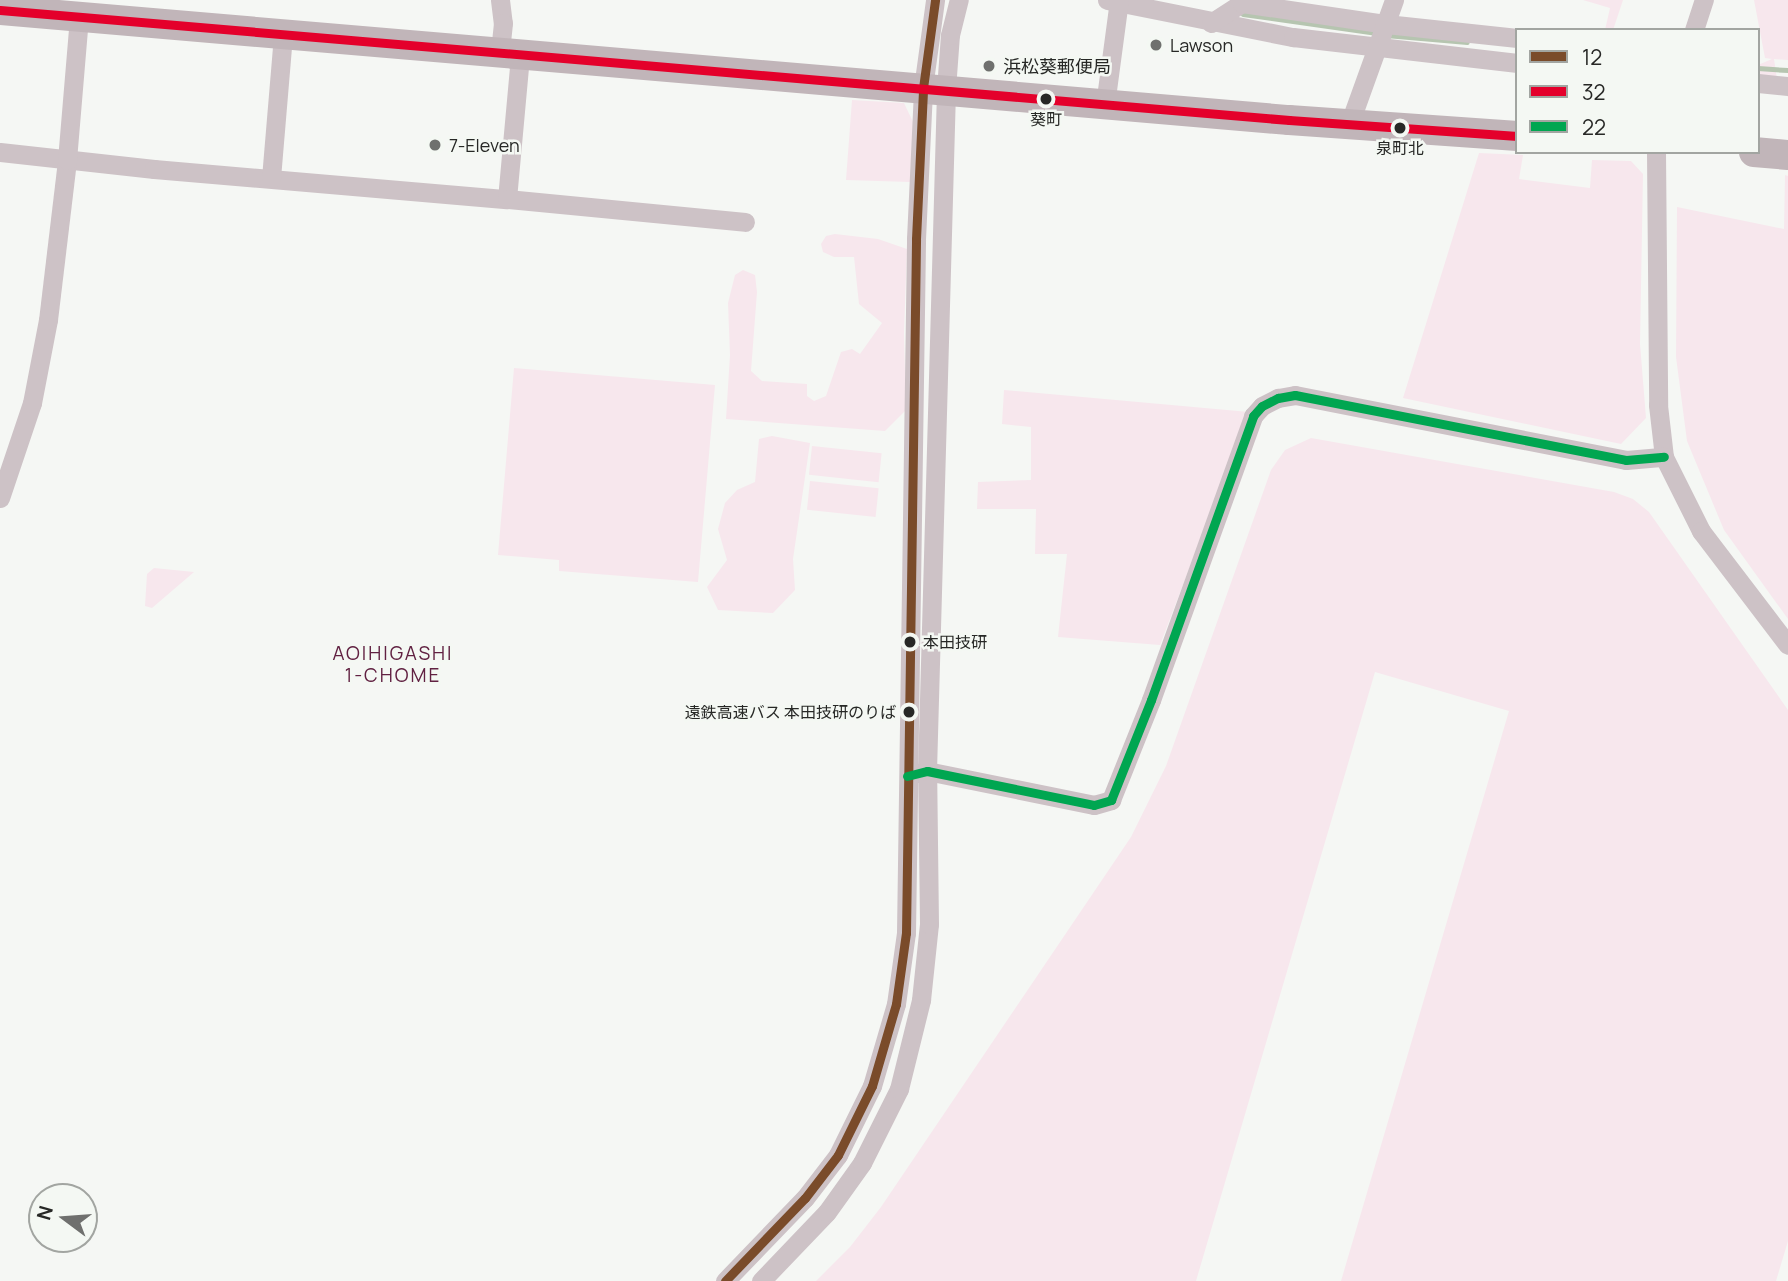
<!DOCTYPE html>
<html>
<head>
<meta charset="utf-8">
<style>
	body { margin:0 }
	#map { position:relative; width:1788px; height:1281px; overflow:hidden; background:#f5f7f4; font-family:Manrope,"Noto Sans JP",sans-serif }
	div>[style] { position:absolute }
	.green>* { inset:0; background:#f7e7ed; transform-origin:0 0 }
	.stream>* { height:4.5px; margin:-2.25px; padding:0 2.25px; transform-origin:2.25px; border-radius:2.25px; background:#b6c5b0 }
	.minor>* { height:19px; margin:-9.5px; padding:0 9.5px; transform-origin:9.5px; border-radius:9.5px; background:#cdc2c6 }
	.highway>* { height:30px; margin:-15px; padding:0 15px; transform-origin:15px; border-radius:15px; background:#c1b5b9 }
	.bus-1>* { height:9px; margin:-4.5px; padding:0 4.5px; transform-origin:4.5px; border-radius:4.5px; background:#7a4b2a }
	.bus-2>* { height:9px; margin:-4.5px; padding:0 4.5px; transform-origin:4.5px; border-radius:4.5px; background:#e4002b }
	.bus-3>* { height:9px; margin:-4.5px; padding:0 4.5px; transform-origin:4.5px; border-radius:4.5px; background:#00a651 }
	.dots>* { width:19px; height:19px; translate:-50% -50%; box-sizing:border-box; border:4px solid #f4f8f3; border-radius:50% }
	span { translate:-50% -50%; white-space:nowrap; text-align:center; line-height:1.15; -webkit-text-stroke:5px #f4f8f3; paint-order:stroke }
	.bus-label { font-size:16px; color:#272826 }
	.left { translate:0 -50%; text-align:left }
	.right { translate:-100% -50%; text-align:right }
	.poi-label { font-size:18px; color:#272826 }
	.neighbourhood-label { font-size:19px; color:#612142; letter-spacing:2px }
	.legend { position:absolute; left:1515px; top:28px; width:245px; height:126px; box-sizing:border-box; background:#f4f8f3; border:2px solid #a2a5a1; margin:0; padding:9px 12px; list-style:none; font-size:21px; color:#272826 }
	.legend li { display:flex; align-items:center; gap:14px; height:35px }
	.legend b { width:35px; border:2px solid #a2a5a1 }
	.north { position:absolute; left:28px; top:1183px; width:70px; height:70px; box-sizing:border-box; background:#f4f8f3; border:2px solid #a2a5a1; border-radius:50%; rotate:286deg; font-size:19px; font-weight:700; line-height:28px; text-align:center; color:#272826 }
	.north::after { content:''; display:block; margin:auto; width:24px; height:32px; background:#6f706e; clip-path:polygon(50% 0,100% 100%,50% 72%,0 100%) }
</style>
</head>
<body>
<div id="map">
	<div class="green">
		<i style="clip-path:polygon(1583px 0,1623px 0,1613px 30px,1605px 30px,1610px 8px)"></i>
		<i style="clip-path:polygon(1754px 0,1788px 0,1788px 60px,1774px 59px,1778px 86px,1758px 85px,1758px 65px,1772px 59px,1765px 58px)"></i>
		<i style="clip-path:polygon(852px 100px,904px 103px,913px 122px,910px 182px,846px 180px)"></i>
		<i style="clip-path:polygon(1479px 153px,1523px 155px,1519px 179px,1590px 188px,1592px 160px,1631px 161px,1643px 174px,1640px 344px,1646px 418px,1621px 444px,1403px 398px)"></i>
		<i style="clip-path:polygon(1785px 175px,1788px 176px,1788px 619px,1724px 530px,1687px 441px,1676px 357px,1677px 207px,1784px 229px)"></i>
		<i style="clip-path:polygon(835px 234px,878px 239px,907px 249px,904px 333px,906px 410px,885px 431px,726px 419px,730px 355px,728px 303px,735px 275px,743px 270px,755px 275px,757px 292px,751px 371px,762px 381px,807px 384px,807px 396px,814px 401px,826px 396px,841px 352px,852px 349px,860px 354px,882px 323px,859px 304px,854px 257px,834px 257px,823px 252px,821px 244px,826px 236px)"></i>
		<i style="clip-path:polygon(514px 368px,715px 385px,698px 582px,559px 571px,559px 560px,498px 555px)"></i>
		<i style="clip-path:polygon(1004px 390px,1249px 412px,1160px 645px,1058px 637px,1067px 554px,1035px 554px,1036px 509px,977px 509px,978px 482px,1031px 480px,1031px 427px,1002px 424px)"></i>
		<i style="clip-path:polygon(772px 436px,810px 443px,793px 559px,795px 590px,773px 613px,718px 610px,707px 587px,727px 560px,718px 529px,725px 503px,737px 490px,755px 482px,759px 439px)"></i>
		<i style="clip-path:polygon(1311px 438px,1614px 492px,1633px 499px,1649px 512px,1788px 710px,1788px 1241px,1776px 1281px,1341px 1281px,1509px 711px,1375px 672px,1196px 1281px,816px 1281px,850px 1247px,881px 1207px,1131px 837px,1166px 766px,1271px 470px,1285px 450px)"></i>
		<i style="left:812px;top:446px;width:70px;height:29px;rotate:6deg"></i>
		<i style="left:810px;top:481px;width:69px;height:29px;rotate:6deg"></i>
		<i style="clip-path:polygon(154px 568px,194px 572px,152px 608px,145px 606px,147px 574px)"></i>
	</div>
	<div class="stream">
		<i style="left:1243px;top:14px;width:135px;rotate:8.1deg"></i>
		<i style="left:1386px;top:35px;width:81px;rotate:4.9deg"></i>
		<i style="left:1758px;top:68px;width:30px;rotate:4deg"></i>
	</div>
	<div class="minor">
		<i style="left:500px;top:0;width:23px;rotate:83deg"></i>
		<i style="left:503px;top:23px;width:30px;rotate:96deg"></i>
		<i style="left:1107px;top:0;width:190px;rotate:11.3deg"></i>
		<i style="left:1293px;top:37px;width:226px;rotate:6.6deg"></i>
		<i style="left:1211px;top:23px;width:37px;rotate:-33deg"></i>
		<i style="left:1242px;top:3px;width:146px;rotate:8.3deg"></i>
		<i style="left:1386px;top:24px;width:132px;rotate:6.1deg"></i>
		<i style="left:1694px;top:30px;width:32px;rotate:-72deg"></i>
		<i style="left:1758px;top:83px;width:30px;rotate:6deg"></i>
		<i style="left:1105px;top:105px;width:106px;rotate:-82.4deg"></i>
		<i style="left:1349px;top:125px;width:133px;rotate:-70.2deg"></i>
		<i style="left:0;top:152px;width:155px;rotate:6.3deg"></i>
		<i style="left:154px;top:169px;width:354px;rotate:4.9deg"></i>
		<i style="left:507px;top:199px;width:144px;rotate:-84.8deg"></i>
		<i style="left:1656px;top:152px;width:253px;rotate:89.5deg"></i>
		<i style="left:1658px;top:405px;width:52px;rotate:83.4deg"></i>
		<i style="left:1664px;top:457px;width:83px;rotate:63.4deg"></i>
		<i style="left:1701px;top:531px;width:143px;rotate:52.7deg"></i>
		<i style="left:271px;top:178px;width:143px;rotate:-85.2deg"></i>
		<i style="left:507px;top:199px;width:239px;rotate:5.5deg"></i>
		<i style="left:0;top:498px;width:100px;rotate:-71.4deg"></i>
		<i style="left:32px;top:403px;width:85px;rotate:-79.1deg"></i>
		<i style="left:48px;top:320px;width:161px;rotate:-83.2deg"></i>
		<i style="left:67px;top:160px;width:143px;rotate:-85.2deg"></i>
		<i style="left:918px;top:773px;width:9px;rotate:-13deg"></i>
		<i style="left:927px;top:771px;width:170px;rotate:11.5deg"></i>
		<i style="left:1094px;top:805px;width:18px;rotate:-16deg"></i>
		<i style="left:1111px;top:800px;width:108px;rotate:-68.2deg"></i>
		<i style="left:1151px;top:700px;width:302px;rotate:-70.2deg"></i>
		<i style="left:1253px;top:416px;width:13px;rotate:-48deg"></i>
		<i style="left:1262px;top:406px;width:18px;rotate:-27deg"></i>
		<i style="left:1278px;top:398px;width:17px;rotate:-10deg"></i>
		<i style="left:1295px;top:395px;width:337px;rotate:11.1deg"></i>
		<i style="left:1626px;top:460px;width:38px;rotate:-5deg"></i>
		<i style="left:725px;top:1281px;width:115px;rotate:-46.1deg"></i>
		<i style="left:805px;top:1198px;width:54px;rotate:-52.5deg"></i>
		<i style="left:838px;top:1155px;width:77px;rotate:-63.8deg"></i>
		<i style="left:872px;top:1086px;width:85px;rotate:-73.7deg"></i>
		<i style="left:896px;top:1004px;width:72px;rotate:-82deg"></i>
		<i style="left:906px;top:933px;width:694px;rotate:-89.17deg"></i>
		<i style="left:916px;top:239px;width:151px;rotate:-87.3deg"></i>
		<i style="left:923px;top:88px;width:89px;rotate:-82.2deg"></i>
		<i style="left:761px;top:1281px;width:95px;rotate:-46.3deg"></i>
		<i style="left:827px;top:1212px;width:60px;rotate:-54.5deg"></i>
		<i style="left:862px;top:1163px;width:83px;rotate:-63.4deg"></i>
		<i style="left:899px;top:1089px;width:92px;rotate:-76.1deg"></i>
		<i style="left:921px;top:1000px;width:76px;rotate:-84deg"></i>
		<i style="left:929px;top:924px;width:153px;rotate:-90.7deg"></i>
		<i style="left:927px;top:771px;width:682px;rotate:-88.4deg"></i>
		<i style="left:946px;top:89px;width:54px;rotate:-85.8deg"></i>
		<i style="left:950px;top:35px;width:36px;rotate:-76deg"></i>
	</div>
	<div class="highway">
		<i style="left:0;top:10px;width:1294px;rotate:4.88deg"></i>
		<i style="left:1289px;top:120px;width:229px;rotate:4deg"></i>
		<i style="left:1754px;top:152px;width:34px;rotate:5deg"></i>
	</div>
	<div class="bus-1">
		<i style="left:725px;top:1281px;width:115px;rotate:-46.1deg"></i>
		<i style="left:805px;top:1198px;width:54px;rotate:-52.5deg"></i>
		<i style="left:838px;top:1155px;width:77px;rotate:-63.8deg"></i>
		<i style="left:872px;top:1086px;width:85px;rotate:-73.7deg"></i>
		<i style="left:896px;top:1004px;width:72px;rotate:-82deg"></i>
		<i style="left:906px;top:933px;width:694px;rotate:-89.17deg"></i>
		<i style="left:916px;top:239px;width:151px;rotate:-87.3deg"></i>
		<i style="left:923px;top:88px;width:89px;rotate:-82.2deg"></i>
	</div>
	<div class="bus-2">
		<i style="left:0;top:10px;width:1294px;rotate:4.88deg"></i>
		<i style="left:1289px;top:120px;width:229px;rotate:4deg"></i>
	</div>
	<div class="bus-3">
		<i style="left:907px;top:776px;width:21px;rotate:-14deg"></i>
		<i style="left:927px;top:771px;width:170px;rotate:11.5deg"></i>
		<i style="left:1094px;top:805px;width:18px;rotate:-16deg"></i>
		<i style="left:1111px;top:800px;width:108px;rotate:-68.2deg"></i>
		<i style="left:1151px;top:700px;width:302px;rotate:-70.2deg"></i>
		<i style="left:1253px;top:416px;width:13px;rotate:-48deg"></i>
		<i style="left:1262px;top:406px;width:18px;rotate:-27deg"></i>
		<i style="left:1278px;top:398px;width:17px;rotate:-10deg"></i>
		<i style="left:1295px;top:395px;width:337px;rotate:11.1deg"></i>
		<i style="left:1626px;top:460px;width:38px;rotate:-5deg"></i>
	</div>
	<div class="dots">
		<i style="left:1156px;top:45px;background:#6f706e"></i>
		<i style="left:989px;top:66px;background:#6f706e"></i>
		<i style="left:1046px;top:99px;background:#272826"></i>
		<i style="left:1400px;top:128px;background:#272826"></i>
		<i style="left:435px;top:145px;background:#6f706e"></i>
		<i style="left:910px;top:642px;background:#272826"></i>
		<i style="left:909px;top:712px;background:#272826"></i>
	</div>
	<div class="bus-label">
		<span style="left:1046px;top:119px">葵町</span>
		<span style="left:1400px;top:148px">泉町北</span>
		<span class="left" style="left:923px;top:642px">本田技研</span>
		<span class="right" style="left:896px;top:712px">遠鉄高速バス 本田技研のりば</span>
	</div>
	<div class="poi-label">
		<span class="left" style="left:1170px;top:45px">Lawson</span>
		<span class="left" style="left:1003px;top:66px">浜松葵郵便局</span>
		<span class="left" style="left:449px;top:145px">7-Eleven</span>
	</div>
	<div class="neighbourhood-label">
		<span style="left:393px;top:665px">AOIHIGASHI<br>1-CHOME</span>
	</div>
	<ul class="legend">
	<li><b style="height:9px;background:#7a4b2a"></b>12</li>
	<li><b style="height:9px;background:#e4002b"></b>32</li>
	<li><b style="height:9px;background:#00a651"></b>22</li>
	</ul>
	<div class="north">N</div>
</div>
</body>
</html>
